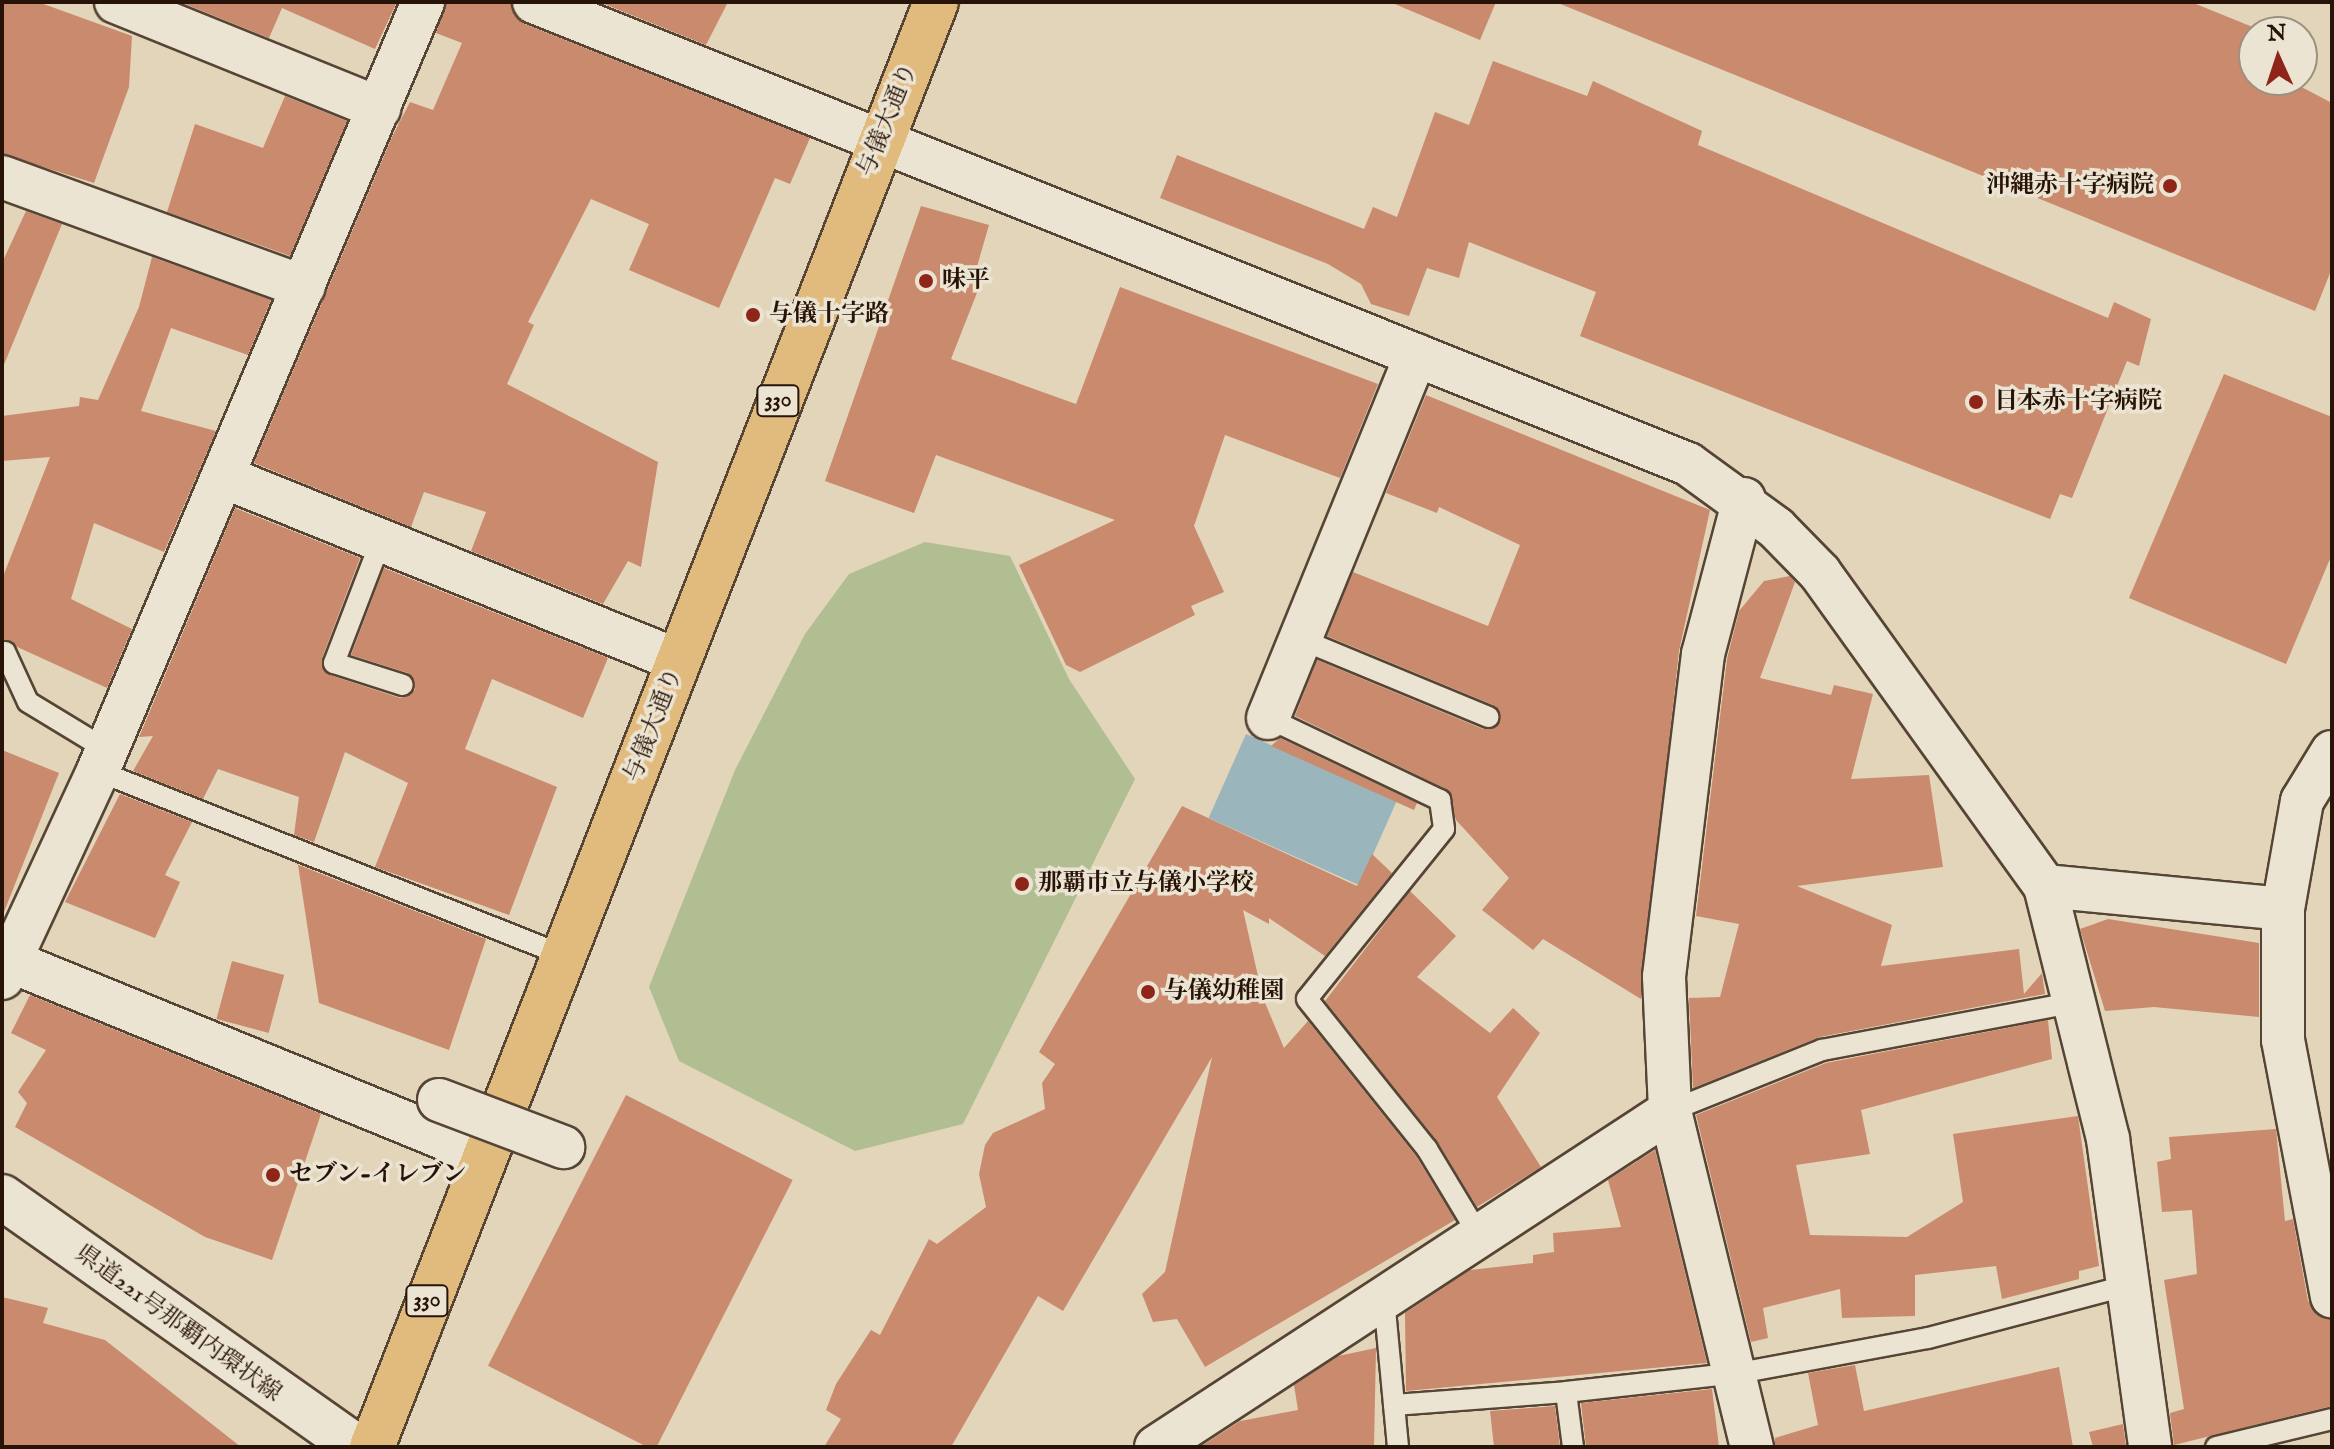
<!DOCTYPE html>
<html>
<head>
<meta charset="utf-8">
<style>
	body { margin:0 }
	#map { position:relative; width:2334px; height:1449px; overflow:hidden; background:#e2d5ba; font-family:"IM FELL English","Noto Serif JP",serif }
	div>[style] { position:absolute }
	.green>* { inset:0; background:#b0be92 }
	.water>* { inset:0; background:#9bb5bc; transform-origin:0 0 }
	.building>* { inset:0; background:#c98a6e; transform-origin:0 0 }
	.roads { filter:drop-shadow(2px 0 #564434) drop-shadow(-2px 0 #564434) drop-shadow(0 2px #564434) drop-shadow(0 -2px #564434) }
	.lane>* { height:20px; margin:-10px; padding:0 10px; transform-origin:10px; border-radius:10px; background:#ece4d2 }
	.street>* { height:42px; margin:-21px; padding:0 21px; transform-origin:21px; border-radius:21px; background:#ece4d2 }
	.secondary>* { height:44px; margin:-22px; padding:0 22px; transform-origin:22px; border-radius:22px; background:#ece4d2 }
	.highway>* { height:44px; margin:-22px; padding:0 22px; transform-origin:22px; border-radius:22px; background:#e1ba7d }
	.bridges { filter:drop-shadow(2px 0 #564434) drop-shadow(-2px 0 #564434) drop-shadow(0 2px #564434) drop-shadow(0 -2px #564434) }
	.street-bridge>* { height:42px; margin:-21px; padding:0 21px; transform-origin:21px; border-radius:21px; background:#ece4d2 }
	.dots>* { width:22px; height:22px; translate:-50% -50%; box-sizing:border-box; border:4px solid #ece4d2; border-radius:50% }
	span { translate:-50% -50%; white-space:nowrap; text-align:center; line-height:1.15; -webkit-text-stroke:7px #ece4d2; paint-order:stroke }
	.shield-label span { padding:2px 6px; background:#ece4d2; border:2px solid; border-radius:6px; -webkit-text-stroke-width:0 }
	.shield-label { font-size:22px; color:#271307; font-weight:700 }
	.street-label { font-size:24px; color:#271307 }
	.poi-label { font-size:24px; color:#271307; font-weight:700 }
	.right { translate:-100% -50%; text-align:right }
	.left { translate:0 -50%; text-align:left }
	.frame { position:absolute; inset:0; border:4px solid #271307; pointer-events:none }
	.north { position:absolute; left:2238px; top:16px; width:80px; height:80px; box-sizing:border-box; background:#ece4d2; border:2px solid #9d9081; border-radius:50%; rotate:357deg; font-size:22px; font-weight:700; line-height:32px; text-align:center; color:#271307 }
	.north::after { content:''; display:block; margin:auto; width:28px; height:36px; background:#8f2418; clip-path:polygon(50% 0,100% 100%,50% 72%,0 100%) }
</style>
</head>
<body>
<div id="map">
	<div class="green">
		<i style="clip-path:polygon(925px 542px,1010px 556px,1069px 679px,1135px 779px,963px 1124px,855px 1151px,679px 1061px,649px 987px,735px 770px,805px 634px,849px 574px)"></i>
	</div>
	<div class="water">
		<i style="left:1246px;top:734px;width:165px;height:92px;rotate:24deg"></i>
	</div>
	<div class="building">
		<i style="clip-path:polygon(2px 2px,38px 2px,132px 36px,129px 87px,94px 183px,2px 154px)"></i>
		<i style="clip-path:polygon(180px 2px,397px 2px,375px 49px,282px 8px,269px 38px)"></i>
		<i style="clip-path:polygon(446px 2px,511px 2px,525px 24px,810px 138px,790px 184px,775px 178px,719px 308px,629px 270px,649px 224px,591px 199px,528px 322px,534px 325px,507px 384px,658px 462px,641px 567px,628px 561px,603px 604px,471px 551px,486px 512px,424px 492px,411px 527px,254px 463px,392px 137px,410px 102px,433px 110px,462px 43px,436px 33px)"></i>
		<i style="clip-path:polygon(599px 2px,728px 2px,706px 45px)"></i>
		<i style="clip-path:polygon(1390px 2px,1496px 2px,1480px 40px)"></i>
		<i style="clip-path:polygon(2191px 2px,2265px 32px,2254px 32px,2254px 80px,2288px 80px,2332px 103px,2332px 268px,2315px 311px,1558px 3px)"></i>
		<i style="clip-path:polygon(1493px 61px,1587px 96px,1593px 81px,1702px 131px,1698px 145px,2108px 318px,2114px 302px,2151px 319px,2139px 366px,2127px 361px,2072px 498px,2060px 494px,2050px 519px,1580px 336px,1596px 292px,1469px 242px,1459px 278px,1427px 268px,1409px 316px,1371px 304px,1361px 284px,1328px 264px,1160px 198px,1177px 155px,1364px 229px,1373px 207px,1397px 217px,1435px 112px,1469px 125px)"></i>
		<i style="clip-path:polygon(285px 96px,347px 121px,290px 256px,167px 212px,195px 124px,263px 148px)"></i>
		<i style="clip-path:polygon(921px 206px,989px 225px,974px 277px,982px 280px,951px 359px,1076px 404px,1120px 287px,1378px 384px,1340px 478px,1225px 435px,1194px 526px,1224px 592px,1191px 606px,1195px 615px,1080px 672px,1066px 665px,1019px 565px,1115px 520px,936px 455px,914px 513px,825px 481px)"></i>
		<i style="clip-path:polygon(26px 211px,62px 224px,3px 367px,2px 263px)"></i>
		<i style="clip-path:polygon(152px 257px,271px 300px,248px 355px,171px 328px,141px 411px,216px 431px,164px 552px,94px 523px,71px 599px,132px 629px,107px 688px,2px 640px,2px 579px,50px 457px,2px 461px,2px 416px,79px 406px,80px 397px,98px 400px,139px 307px)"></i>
		<i style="clip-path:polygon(2224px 374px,2332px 417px,2332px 554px,2286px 664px,2129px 598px)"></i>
		<i style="clip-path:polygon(1426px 395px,1710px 510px,1679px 651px,1641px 999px,1543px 939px,1533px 950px,1482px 910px,1509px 878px,1456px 820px,1446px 789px,1295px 716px,1317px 660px,1483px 729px,1500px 721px,1493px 705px,1327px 636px,1353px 572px,1488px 626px,1520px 545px,1439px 507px,1437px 513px,1386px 493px)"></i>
		<i style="clip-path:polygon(235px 508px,360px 558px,322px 658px,330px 675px,400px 698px,415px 690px,408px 673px,351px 655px,384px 568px,608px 658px,583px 718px,492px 679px,465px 749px,557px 787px,509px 915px,375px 867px,408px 783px,345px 752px,314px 842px,294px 835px,299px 797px,218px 769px,203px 799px,133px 771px,153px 736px,139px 737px)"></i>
		<i style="clip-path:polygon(1790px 576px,1795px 582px,1760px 678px,1831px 695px,1834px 685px,1873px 694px,1851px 779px,1929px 775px,1943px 867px,1797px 886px,1892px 925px,1881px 966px,2019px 949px,2024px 994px,2042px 973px,2045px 994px,1820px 1037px,1693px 1088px,1689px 998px,1720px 997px,1739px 924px,1696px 916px,1727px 659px,1739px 611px,1764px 581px)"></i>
		<i style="clip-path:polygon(1280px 738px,1417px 803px,1414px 810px,1271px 746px)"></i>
		<i style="clip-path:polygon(2px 750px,59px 773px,4px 912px,2px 912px)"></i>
		<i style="clip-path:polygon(120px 794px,192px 822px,165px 875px,180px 882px,155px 938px,65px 902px)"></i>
		<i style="clip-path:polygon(1182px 806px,1357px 886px,1372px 854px,1392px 873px,1325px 956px,1269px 918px,1269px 924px,1243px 910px,1263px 998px,1284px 1048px,1308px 1021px,1416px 1156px,1455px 1220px,1205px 1367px,1177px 1319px,1153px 1322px,1142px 1294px,1165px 1272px,1212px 1057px,1063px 1311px,1038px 1296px,951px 1447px,824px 1447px,841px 1419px,826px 1410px,836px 1384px,871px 1330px,880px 1335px,929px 1239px,937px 1244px,986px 1207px,979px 1174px,985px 1145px,993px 1133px,1045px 1109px,1042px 1083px,1055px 1064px,1039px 1052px)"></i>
		<i style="clip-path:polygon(291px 862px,486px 939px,449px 1050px,319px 1003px,298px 865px)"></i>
		<i style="clip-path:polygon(1410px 891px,1456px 936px,1417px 977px,1490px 1033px,1513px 1008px,1540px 1033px,1497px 1097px,1541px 1167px,1477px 1207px,1437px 1141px,1325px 1001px)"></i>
		<i style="clip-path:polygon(2108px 919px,2259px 943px,2259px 1017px,2154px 1007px,2105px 1011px,2080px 929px)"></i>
		<i style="left:232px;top:961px;width:54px;height:60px;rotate:15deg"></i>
		<i style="clip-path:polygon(30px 995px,321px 1114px,272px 1260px,205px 1237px,15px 1127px,27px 1103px,18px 1092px,46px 1050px,11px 1033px)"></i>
		<i style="clip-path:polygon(2048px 1020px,2052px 1059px,1861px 1110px,1870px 1154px,1796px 1165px,1810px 1235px,1907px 1237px,1963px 1202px,1953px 1134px,2078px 1116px,2099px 1266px,2079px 1271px,2079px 1279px,2002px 1299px,1996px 1266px,1915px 1275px,1915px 1316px,1842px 1318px,1840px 1289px,1763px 1308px,1768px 1338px,1751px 1342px,1696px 1115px,1826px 1063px)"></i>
		<i style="left:626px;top:1095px;width:187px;height:304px;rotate:27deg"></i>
		<i style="clip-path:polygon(2276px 1129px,2285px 1221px,2293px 1219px,2308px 1301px,2332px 1319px,2332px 1406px,2174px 1445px,2170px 1413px,2184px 1409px,2164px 1280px,2197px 1274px,2192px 1210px,2162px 1212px,2157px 1162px,2171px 1159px,2169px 1137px)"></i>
		<i style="clip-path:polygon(1655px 1150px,1707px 1363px,1406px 1391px,1405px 1313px,1470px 1270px,1533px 1263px,1533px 1255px,1554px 1252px,1553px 1233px,1621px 1227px,1608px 1180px)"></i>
		<i style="clip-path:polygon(2px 1297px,48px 1308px,43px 1323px,105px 1340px,241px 1447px,2px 1447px)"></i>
		<i style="clip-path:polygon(1376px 1348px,1374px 1447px,1200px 1447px,1240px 1421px,1298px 1410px,1294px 1385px,1338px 1356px)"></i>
		<i style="clip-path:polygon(1855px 1365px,1864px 1411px,2059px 1367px,2073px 1447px,1775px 1447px,1775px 1438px,1818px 1425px,1808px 1373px)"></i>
		<i style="clip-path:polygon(1712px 1389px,1719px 1447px,1586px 1447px,1581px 1403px)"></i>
		<i style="clip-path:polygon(1555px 1406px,1560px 1447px,1494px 1447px,1490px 1411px)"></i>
		<i style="clip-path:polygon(2123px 1424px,2126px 1447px,2093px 1447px,2089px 1432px)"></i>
	</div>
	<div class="roads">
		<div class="lane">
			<i style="left:382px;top:538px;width:134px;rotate:111deg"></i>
			<i style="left:334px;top:663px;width:72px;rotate:17.7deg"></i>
			<i style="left:1300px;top:639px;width:204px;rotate:22.5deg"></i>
			<i style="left:5px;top:652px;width:55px;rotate:65.3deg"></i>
			<i style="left:28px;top:702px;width:92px;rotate:31.3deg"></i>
			<i style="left:1268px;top:718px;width:191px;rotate:25.5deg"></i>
			<i style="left:1440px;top:800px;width:29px;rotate:82deg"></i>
			<i style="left:1444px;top:829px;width:218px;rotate:128.9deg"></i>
			<i style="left:1307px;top:999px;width:192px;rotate:51.3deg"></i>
			<i style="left:1427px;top:1149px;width:103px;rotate:58.9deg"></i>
			<i style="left:98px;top:771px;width:502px;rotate:21.61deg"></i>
			<i style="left:1670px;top:1111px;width:164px;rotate:-21.9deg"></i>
			<i style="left:1822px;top:1050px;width:252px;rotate:-10.7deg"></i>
			<i style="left:1384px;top:1299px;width:149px;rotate:84.6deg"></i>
			<i style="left:1394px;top:1405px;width:172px;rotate:-4.3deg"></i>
			<i style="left:1573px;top:1447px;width:55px;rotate:-97.3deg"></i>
			<i style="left:1566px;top:1392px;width:174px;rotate:-6.3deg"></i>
			<i style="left:1739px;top:1373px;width:192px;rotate:-10.5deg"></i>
			<i style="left:1928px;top:1338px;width:208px;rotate:-14.8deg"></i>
			<i style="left:2216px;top:1447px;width:119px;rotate:-13.6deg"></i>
		</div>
		<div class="street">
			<i style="left:116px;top:2px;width:284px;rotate:22deg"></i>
			<i style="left:534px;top:2px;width:1243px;rotate:21.82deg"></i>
			<i style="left:1688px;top:464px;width:109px;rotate:36deg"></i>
			<i style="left:1776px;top:528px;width:63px;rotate:45.6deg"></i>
			<i style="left:1820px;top:573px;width:385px;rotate:54.3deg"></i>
			<i style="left:2045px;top:886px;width:261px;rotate:76deg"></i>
			<i style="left:2108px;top:1139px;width:311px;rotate:82.2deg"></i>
			<i style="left:2px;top:177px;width:321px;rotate:20deg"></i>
			<i style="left:224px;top:477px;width:491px;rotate:22deg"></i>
			<i style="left:1744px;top:499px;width:160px;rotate:104.8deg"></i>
			<i style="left:1703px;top:654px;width:325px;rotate:96.9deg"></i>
			<i style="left:1664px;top:977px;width:134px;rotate:87.4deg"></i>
			<i style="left:1670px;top:1111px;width:346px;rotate:76.3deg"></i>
			<i style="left:1268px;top:718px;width:392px;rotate:-67.8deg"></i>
			<i style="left:2332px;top:752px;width:57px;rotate:121.5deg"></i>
			<i style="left:2302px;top:801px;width:110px;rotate:100deg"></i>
			<i style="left:2283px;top:909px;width:131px;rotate:90deg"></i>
			<i style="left:2283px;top:1040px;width:261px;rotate:79.2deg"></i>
			<i style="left:2045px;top:886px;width:239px;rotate:5.5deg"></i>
			<i style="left:10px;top:961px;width:515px;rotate:22.23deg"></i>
			<i style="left:2px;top:978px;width:228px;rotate:-65.1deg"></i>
			<i style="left:98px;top:771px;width:835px;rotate:-67.09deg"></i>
			<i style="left:1156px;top:1447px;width:614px;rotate:-33.17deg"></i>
		</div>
		<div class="secondary">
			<i style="left:2px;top:1197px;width:433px;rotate:35.2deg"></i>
		</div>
		<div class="highway">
			<i style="left:372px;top:1447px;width:1551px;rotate:-68.68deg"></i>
		</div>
	</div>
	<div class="bridges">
		<div class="street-bridge">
			<i style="left:439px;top:1100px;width:133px;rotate:20.8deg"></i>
		</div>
	</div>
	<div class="dots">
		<i style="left:2170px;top:186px;background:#8f2418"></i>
		<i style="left:926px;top:281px;background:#8f2418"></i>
		<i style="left:753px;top:315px;background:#8f2418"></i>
		<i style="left:1976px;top:402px;background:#8f2418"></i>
		<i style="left:1022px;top:884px;background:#8f2418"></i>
		<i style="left:1148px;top:992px;background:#8f2418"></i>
		<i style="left:273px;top:1175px;background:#8f2418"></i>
	</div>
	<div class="shield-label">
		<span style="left:778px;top:401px">330</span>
		<span style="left:427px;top:1301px">330</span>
	</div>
	<div class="street-label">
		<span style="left:888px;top:120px;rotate:-68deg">与儀大通り</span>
		<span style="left:654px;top:725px;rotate:-69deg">与儀大通り</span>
		<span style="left:178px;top:1324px;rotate:36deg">県道221号那覇内環状線</span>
	</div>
	<div class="poi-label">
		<span class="right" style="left:2154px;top:186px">沖縄赤十字病院</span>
		<span class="left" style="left:942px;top:281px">味平</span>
		<span class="left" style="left:769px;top:315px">与儀十字路</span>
		<span class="left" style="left:1994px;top:402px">日本赤十字病院</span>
		<span class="left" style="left:1038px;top:884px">那覇市立与儀小学校</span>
		<span class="left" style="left:1164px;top:992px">与儀幼稚園</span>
		<span class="left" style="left:289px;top:1175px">セブン-イレブン</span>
	</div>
	<div class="frame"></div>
	<div class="north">N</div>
</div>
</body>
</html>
